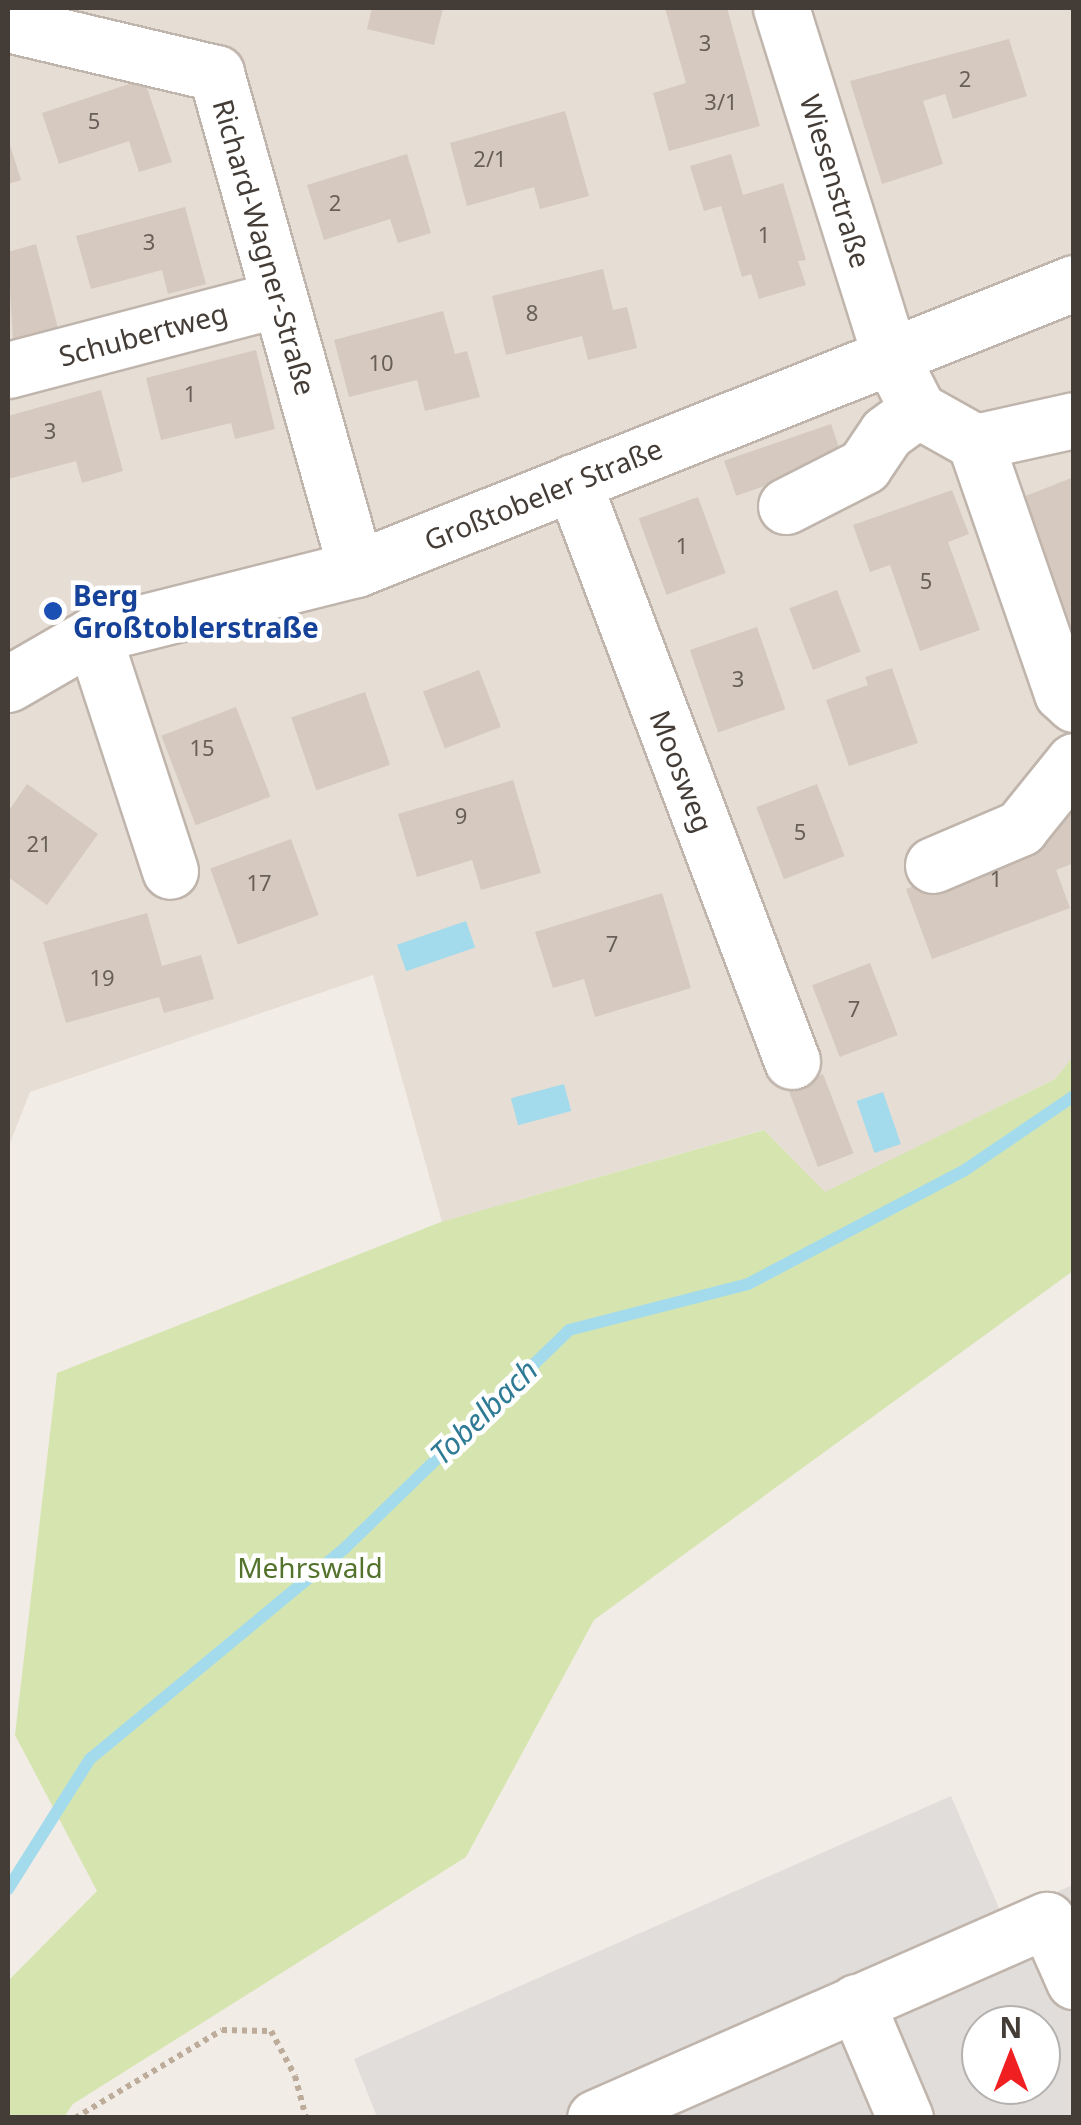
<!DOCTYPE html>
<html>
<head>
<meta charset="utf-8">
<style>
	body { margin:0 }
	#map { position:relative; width:1081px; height:2125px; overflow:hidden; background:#f2ece6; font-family:"Noto Sans",sans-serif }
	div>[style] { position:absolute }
	.residential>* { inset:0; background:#e6ddd4 }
	.green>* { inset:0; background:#d6e5b0 }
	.parking>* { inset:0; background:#e0dddb }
	.water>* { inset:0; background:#a4dbec; transform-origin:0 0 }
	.stream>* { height:12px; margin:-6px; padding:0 6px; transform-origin:6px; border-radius:6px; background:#a4dbec }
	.building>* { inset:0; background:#d6c9bf; transform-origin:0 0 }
	.path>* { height:6px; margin-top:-3px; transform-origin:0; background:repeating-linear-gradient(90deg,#beac9b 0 5px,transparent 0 10px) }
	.roads { filter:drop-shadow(2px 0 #c0b5ac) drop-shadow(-2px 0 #c0b5ac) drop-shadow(0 2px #c0b5ac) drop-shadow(0 -2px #c0b5ac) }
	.minor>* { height:55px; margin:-27.5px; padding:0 27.5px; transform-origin:27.5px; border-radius:27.5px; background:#fff }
	.dots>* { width:28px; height:28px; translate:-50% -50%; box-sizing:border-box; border:5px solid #fff; border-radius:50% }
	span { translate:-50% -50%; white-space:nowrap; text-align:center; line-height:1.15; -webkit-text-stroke:9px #fff; paint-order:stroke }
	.number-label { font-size:22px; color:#685f58 }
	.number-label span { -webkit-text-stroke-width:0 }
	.street-label { font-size:28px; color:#443c36 }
	.transit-label { font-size:28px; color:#164399; font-weight:700 }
	.left { translate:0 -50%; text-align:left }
	.park-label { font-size:28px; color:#53732c }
	.water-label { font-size:30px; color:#2f7a94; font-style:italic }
	.frame { position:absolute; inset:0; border:10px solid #443c36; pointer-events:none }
	.north { position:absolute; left:961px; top:2005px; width:100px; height:100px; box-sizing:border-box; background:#fff; border:2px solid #b4b1af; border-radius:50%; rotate:0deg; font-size:28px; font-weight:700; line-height:40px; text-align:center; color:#443c36 }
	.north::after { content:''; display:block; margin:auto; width:35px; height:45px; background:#f01f22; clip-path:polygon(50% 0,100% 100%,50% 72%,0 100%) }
</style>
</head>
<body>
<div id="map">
	<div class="residential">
		<i style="clip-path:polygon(8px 8px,1073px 8px,1074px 1057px,1055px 1079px,825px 1193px,763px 1130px,442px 1222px,373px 975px,30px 1092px,8px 1148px)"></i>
	</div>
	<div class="green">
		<i style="clip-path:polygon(1073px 1057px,1073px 1271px,594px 1620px,466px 1857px,73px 2104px,64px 2117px,8px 2117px,8px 1981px,97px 1891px,15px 1735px,57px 1373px,441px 1222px,764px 1130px,825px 1192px,1055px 1079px)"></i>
	</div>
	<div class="parking">
		<i style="clip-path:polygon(evenodd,951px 1796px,1002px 1915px,1073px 1885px,1073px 2117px,377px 2117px,354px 2059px,951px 1796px,981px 2025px,1041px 2025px,1041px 2085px,981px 2085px,981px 2025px)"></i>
	</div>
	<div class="water">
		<i style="left:466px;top:921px;width:28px;height:73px;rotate:71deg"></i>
		<i style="left:564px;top:1084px;width:28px;height:55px;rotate:75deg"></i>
		<i style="left:883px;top:1092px;width:55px;height:28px;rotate:71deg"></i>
	</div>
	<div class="stream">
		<i style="left:8px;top:1889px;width:154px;rotate:-57.8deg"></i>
		<i style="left:90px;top:1759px;width:332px;rotate:-39.6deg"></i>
		<i style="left:346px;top:1547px;width:311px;rotate:-44.2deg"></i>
		<i style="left:569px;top:1330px;width:185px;rotate:-14.4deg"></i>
		<i style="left:748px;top:1284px;width:245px;rotate:-27.7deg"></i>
		<i style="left:965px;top:1170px;width:132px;rotate:-34.2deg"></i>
	</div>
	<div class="building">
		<i style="clip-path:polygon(372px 8px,443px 8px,434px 45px,367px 29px)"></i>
		<i style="clip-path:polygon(665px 8px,727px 8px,760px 126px,669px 151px,653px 93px,686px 83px)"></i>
		<i style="clip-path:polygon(1009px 39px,1027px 96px,953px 119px,945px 94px,923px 101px,943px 164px,882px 184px,850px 81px)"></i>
		<i style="clip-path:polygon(144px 79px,172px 162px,139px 172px,129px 141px,59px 164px,42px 113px)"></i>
		<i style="clip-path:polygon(565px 111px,589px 196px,540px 209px,534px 187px,467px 206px,450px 143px)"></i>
		<i style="clip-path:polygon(8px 139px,21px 180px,8px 184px)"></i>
		<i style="clip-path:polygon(407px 154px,431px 233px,398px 243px,390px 219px,324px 240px,307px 185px)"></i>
		<i style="clip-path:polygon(731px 154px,743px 195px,783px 183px,806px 260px,798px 261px,806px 285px,759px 299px,751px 274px,742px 277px,721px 206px,704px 211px,690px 166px)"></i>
		<i style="clip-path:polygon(185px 207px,206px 284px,168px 294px,162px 270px,91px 289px,76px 236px)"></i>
		<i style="clip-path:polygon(36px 244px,58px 328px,13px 339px,8px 252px)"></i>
		<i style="clip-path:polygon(603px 269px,613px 310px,627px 307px,637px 348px,588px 360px,582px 336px,506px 355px,492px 296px)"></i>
		<i style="clip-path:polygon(443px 311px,455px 354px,467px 351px,480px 397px,425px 411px,417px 380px,349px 397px,334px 340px)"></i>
		<i style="clip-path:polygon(256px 350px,275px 429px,235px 439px,231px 423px,161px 440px,146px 378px)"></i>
		<i style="clip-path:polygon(101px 390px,123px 471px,82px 483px,76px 461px,8px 479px,8px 416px)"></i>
		<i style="left:831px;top:424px;width:37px;height:113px;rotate:71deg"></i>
		<i style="clip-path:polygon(1074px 477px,1074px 656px,1013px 501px)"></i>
		<i style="clip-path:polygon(952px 490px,969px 534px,948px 542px,980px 630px,920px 651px,890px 565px,870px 572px,853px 525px)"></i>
		<i style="left:698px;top:497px;width:81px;height:63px;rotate:70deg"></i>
		<i style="left:837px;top:590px;width:66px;height:51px;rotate:69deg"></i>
		<i style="left:757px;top:627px;width:87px;height:71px;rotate:71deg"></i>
		<i style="clip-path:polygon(892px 668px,918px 743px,849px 766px,826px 700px,868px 685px,865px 677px)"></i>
		<i style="left:479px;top:670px;width:61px;height:60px;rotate:69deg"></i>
		<i style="left:365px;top:692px;width:77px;height:78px;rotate:71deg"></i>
		<i style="left:236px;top:707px;width:96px;height:80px;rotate:69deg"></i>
		<i style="clip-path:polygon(513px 780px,541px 873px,481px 890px,472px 860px,417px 877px,398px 814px)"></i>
		<i style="clip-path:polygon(27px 784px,98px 834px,47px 905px,8px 877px,8px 812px)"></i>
		<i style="left:817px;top:784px;width:77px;height:65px;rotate:69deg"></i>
		<i style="clip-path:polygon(1074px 813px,1074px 863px,1056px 870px,1070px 908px,932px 959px,906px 889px,1042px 839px,1037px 826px)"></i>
		<i style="left:291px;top:839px;width:81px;height:86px;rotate:70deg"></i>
		<i style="clip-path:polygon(662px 893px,691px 988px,595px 1017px,584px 979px,553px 988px,535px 932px)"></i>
		<i style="clip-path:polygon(147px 913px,162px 966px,201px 955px,214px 999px,164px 1013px,159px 997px,66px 1023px,43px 942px)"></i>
		<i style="left:870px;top:963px;width:77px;height:62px;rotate:69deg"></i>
		<i style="left:823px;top:1074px;width:85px;height:38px;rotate:69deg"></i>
	</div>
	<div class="path">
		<i style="left:75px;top:2118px;width:171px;rotate:-30.9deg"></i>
		<i style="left:222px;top:2030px;width:49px;rotate:1.2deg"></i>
		<i style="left:271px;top:2031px;width:51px;rotate:61.9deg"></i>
		<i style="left:295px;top:2076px;width:43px;rotate:75.3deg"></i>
	</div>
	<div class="roads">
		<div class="minor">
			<i style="left:781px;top:8px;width:364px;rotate:72.6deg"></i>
			<i style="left:890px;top:355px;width:62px;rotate:63deg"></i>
			<i style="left:918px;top:410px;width:65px;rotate:29.3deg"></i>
			<i style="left:975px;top:442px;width:266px;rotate:70.9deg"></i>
			<i style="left:1062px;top:693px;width:16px;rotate:43deg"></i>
			<i style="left:8px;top:24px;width:214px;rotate:13.3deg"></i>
			<i style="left:216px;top:73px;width:515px;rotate:74.24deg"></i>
			<i style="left:8px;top:370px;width:280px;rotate:-14.7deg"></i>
			<i style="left:975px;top:442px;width:101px;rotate:-12.5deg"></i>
			<i style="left:573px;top:482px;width:619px;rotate:69.28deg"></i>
			<i style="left:786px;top:506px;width:88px;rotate:-27.1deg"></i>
			<i style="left:864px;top:466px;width:40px;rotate:-56deg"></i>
			<i style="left:886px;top:433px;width:39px;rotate:-36deg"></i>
			<i style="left:93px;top:635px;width:248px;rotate:71.9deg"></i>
			<i style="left:8px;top:684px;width:98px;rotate:-30deg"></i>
			<i style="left:93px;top:635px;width:271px;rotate:-14.1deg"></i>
			<i style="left:356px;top:569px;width:773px;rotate:-21.72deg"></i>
			<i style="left:933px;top:865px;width:95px;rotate:-23deg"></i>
			<i style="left:1020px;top:828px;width:86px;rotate:-51.1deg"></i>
			<i style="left:856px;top:2002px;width:126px;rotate:67.1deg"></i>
			<i style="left:595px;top:2118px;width:493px;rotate:-23.7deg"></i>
			<i style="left:1047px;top:1920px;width:67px;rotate:66.1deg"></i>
		</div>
	</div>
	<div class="dots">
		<i style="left:53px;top:611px;background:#1a4fb4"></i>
	</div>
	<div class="number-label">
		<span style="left:705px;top:43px">3</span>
		<span style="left:965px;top:79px">2</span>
		<span style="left:721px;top:102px">3/1</span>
		<span style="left:94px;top:121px">5</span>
		<span style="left:490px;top:159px">2/1</span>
		<span style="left:335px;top:203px">2</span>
		<span style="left:764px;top:235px">1</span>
		<span style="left:149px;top:242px">3</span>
		<span style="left:532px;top:313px">8</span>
		<span style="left:381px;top:363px">10</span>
		<span style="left:190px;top:394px">1</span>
		<span style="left:50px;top:431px">3</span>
		<span style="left:682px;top:546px">1</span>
		<span style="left:926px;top:581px">5</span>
		<span style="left:738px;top:679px">3</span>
		<span style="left:202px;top:748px">15</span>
		<span style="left:461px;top:816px">9</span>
		<span style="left:800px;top:832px">5</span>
		<span style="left:39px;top:844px">21</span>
		<span style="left:996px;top:879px">1</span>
		<span style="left:259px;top:883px">17</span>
		<span style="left:612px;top:944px">7</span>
		<span style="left:102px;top:978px">19</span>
		<span style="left:854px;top:1009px">7</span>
	</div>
	<div class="street-label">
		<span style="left:836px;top:181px;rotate:73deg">Wiesenstraße</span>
		<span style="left:265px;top:247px;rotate:74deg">Richard-Wagner-Straße</span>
		<span style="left:143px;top:334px;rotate:-15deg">Schubertweg</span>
		<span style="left:543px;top:494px;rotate:-22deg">Großtobeler Straße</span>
		<span style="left:682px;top:771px;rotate:69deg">Moosweg</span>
	</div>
	<div class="transit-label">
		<span class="left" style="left:73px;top:611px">Berg<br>Großtoblerstraße</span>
	</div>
	<div class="park-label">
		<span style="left:310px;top:1567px">Mehrswald</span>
	</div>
	<div class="water-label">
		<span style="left:484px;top:1412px;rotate:-44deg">Tobelbach</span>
	</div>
	<div class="frame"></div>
	<div class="north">N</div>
</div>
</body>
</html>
